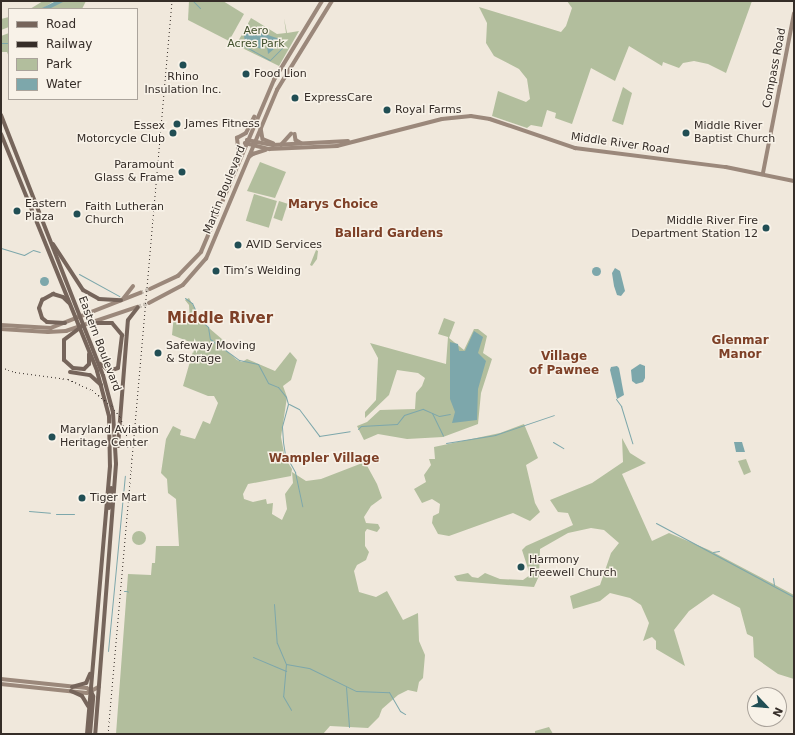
<!DOCTYPE html>
<html>
<head>
<meta charset="utf-8">
<style>
	body { margin:0 }
	#map { position:relative; width:795px; height:735px; overflow:hidden; background:#f0e8dc; font-family:"DejaVu Sans",sans-serif }
	div>[style] { position:absolute }
	.green>* { inset:0; background:#b2be9d; transform-origin:0 0 }
	.round { border-radius:50% }
	.water>* { inset:0; background:#7da7ab }
	.stream>* { height:1px; margin:-0.5px; padding:0 0.5px; transform-origin:0.5px; border-radius:0.5px; background:#7da7ab }
	.secondary-tunnel>* { height:3.5px; margin-top:-1.75px; transform-origin:0; background:repeating-linear-gradient(90deg,#cbc3b8 0 3.5px,transparent 0 5.5px) }
	.secondary>* { height:3.5px; margin:-1.75px; padding:0 1.75px; transform-origin:1.75px; border-radius:1.75px; background:#9b887b }
	.primary>* { height:4px; margin:-2px; padding:0 2px; transform-origin:2px; border-radius:2px; background:#76655b }
	.rail>* { height:1px; margin-top:-0.5px; transform-origin:0; background:repeating-linear-gradient(90deg,#352d28 0 1px,transparent 0 4px) }
	.dots>* { width:11px; height:11px; translate:-50% -50%; box-sizing:border-box; border:2px solid #f8f2e8; border-radius:50% }
	span { translate:-50% -50%; white-space:nowrap; text-align:center; line-height:1.15; -webkit-text-stroke:3px #f8f2e8; paint-order:stroke }
	.park-label { font-size:11px; color:#43522e }
	.street-label { font-size:11px; color:#352d28 }
	.poi-label { font-size:11px; color:#352d28 }
	.left { translate:0 -50%; text-align:left }
	.right { translate:-100% -50%; text-align:right }
	.neighbourhood-label { font-size:12px; color:#7e4027; font-weight:700 }
	.district-label { font-size:15px; color:#7e4027; font-weight:700 }
	.frame { position:absolute; inset:0; border:2px solid #352d28; pointer-events:none }
	.legend { position:absolute; left:8px; top:8px; width:130px; height:92px; box-sizing:border-box; background:#f8f2e8; border:1px solid #aaa39b; margin:0; padding:5px 7px; list-style:none; font-size:12px; color:#352d28 }
	.legend li { display:flex; align-items:center; gap:8px; height:20px }
	.legend b { width:20px; border:1px solid #aaa39b }
	.north { position:absolute; left:747px; top:687px; width:40px; height:40px; box-sizing:border-box; background:#f8f2e8; border:1px solid #aaa39b; border-radius:50%; rotate:116deg; font-size:11px; font-weight:700; line-height:16px; text-align:center; color:#352d28 }
	.north::after { content:''; display:block; margin:auto; width:14px; height:18px; background:#214e54; clip-path:polygon(50% 0,100% 100%,50% 72%,0 100%) }
</style>
</head>
<body>
<div id="map">
	<div class="green">
		<i style="clip-path:polygon(43px 1px,54px 1px,42px 9px,30px 9px)"></i>
		<i style="clip-path:polygon(60px 1px,86px 1px,82px 9px,47px 9px)"></i>
		<i style="clip-path:polygon(189px 1px,223px 1px,244px 14px,229px 41px,188px 20px)"></i>
		<i style="clip-path:polygon(567px 1px,752px 1px,726px 73px,708px 64px,694px 61px,683px 63px,679px 68px,663px 62px,662px 66px,629px 46px,615px 81px,591px 68px,572px 124px,555px 118px,556px 113px,547px 110px,542px 127px,531px 125px,527px 128px,492px 116px,498px 91px,526px 102px,530px 99px,527px 79px,519px 69px,494px 56px,486px 43px,487px 23px,479px 7px,561px 32px,566px 26px,572px 8px)"></i>
		<i style="clip-path:polygon(9px 17px,9px 27px,1px 30px,1px 19px)"></i>
		<i style="clip-path:polygon(251px 18px,277px 34px,286px 33px,284px 18px,287px 33px,299px 31px,279px 66px,236px 45px)"></i>
		<i style="clip-path:polygon(9px 33px,9px 57px,7px 52px,1px 52px,1px 36px)"></i>
		<i style="clip-path:polygon(623px 87px,632px 93px,623px 125px,612px 121px)"></i>
		<i style="clip-path:polygon(260px 162px,286px 172px,275px 198px,247px 191px)"></i>
		<i style="left:254px;top:194px;width:24px;height:28px;rotate:17deg"></i>
		<i style="left:279px;top:201px;width:9px;height:18px;rotate:18deg"></i>
		<i style="clip-path:polygon(316px 250px,318px 251px,317px 259px,312px 266px,310px 265px)"></i>
		<i style="clip-path:polygon(189px 298px,202px 322px,223px 340px,222px 347px,237px 360px,242px 362px,247px 359px,275px 371px,290px 352px,297px 360px,291px 380px,283px 386px,287px 397px,281px 437px,285px 458px,292px 469px,291px 476px,248px 484px,243px 494px,244px 499px,253px 502px,266px 499px,267px 504px,273px 503px,272px 514px,282px 520px,287px 509px,285px 494px,293px 483px,292px 472px,306px 481px,321px 479px,365px 462px,377px 484px,382px 498px,371px 506px,364px 517px,366px 523px,378px 524px,380px 528px,377px 532px,367px 529px,365px 532px,365px 546px,369px 552px,366px 560px,357px 565px,354px 571px,359px 592px,376px 597px,387px 591px,403px 620px,418px 613px,419px 641px,425px 655px,423px 678px,419px 682px,417px 692px,408px 690px,398px 695px,382px 709px,379px 717px,368px 728px,330px 726px,323px 734px,116px 734px,128px 574px,151px 575px,152px 563px,155px 563px,156px 546px,179px 546px,176px 499px,168px 493px,167px 479px,161px 473px,166px 439px,173px 426px,181px 430px,180px 435px,195px 439px,203px 421px,210px 424px,218px 403px,214px 396px,208px 396px,183px 386px,195px 344px,172px 335px,174px 315px,190px 320px,189px 305px,185px 300px)"></i>
		<i style="clip-path:polygon(444px 318px,455px 322px,449px 338px,464px 350px,474px 329px,478px 329px,487px 336px,483px 353px,492px 359px,481px 393px,478px 424px,443px 437px,407px 439px,378px 434px,364px 440px,357px 426px,367px 422px,380px 410px,415px 409px,416px 393px,422px 386px,425px 378px,418px 373px,397px 370px,389px 395px,365px 418px,365px 412px,376px 400px,378px 358px,370px 343px,446px 364px,448px 337px,438px 334px)"></i>
		<i style="clip-path:polygon(524px 424px,538px 458px,526px 465px,535px 503px,540px 512px,530px 521px,513px 513px,449px 536px,438px 534px,432px 523px,433px 516px,439px 513px,440px 504px,432px 499px,422px 503px,414px 489px,426px 482px,424px 475px,431px 465px,429px 459px,435px 459px,434px 447px,500px 433px)"></i>
		<i style="clip-path:polygon(622px 438px,630px 453px,646px 463px,622px 474px,652px 541px,669px 533px,709px 550px,794px 595px,794px 679px,778px 674px,754px 657px,753px 637px,747px 634px,740px 608px,713px 594px,689px 611px,674px 630px,685px 666px,656px 649px,656px 641px,652px 637px,643px 641px,649px 623px,641px 605px,630px 598px,610px 593px,600px 601px,573px 609px,570px 596px,600px 585px,611px 553px,619px 543px,604px 530px,591px 528px,568px 533px,540px 549px,539px 576px,534px 587px,457px 581px,454px 576px,468px 573px,472px 577px,478px 578px,485px 573px,500px 579px,523px 580px,530px 575px,522px 550px,526px 546px,573px 525px,568px 513px,558px 512px,550px 500px,592px 483px,623px 462px)"></i>
		<i style="clip-path:polygon(746px 459px,751px 472px,744px 475px,738px 461px)"></i>
		<i class="round" style="left:132px;top:531px;width:14px;height:14px"></i>
		<i style="clip-path:polygon(549px 727px,553px 734px,535px 734px,535px 731px)"></i>
	</div>
	<div class="water">
		<i style="clip-path:polygon(56px 1px,65px 1px,49px 9px,40px 9px)"></i>
		<i style="clip-path:polygon(251px 29px,285px 41px,286px 42px,280px 44px,268px 54px,266px 38px,261px 49px,245px 42px,244px 36px)"></i>
		<i class="round" style="left:591.5px;top:266.5px;width:9px;height:9px"></i>
		<i style="clip-path:polygon(615px 268px,620px 271px,625px 291px,621px 296px,617px 295px,614px 286px,612px 273px)"></i>
		<i class="round" style="left:39.5px;top:276.5px;width:9px;height:9px"></i>
		<i style="clip-path:polygon(474px 331px,483px 337px,478px 353px,486px 361px,478px 389px,477px 420px,452px 423px,455px 412px,450px 399px,450px 342px,458px 344px,459px 351px,465px 351px)"></i>
		<i style="clip-path:polygon(640px 364px,645px 366px,645px 378px,643px 382px,636px 384px,632px 381px,631px 370px)"></i>
		<i style="clip-path:polygon(617px 366px,619px 368px,624px 395px,617px 399px,610px 370px,611px 367px)"></i>
		<i style="clip-path:polygon(734px 442px,742px 442px,745px 452px,736px 452px)"></i>
	</div>
	<div class="stream">
		<i style="left:193px;top:1px;width:10px;rotate:45deg"></i>
		<i style="left:1px;top:43px;width:8px"></i>
		<i style="left:239px;top:43px;width:35px;rotate:29deg"></i>
		<i style="left:270px;top:60px;width:17px;rotate:-45deg"></i>
		<i style="left:1px;top:248px;width:24px;rotate:17deg"></i>
		<i style="left:24px;top:255px;width:10px;rotate:-29deg"></i>
		<i style="left:33px;top:250px;width:7px;rotate:16deg"></i>
		<i style="left:79px;top:274px;width:46px;rotate:28.8deg"></i>
		<i style="left:185px;top:298px;width:9px;rotate:36deg"></i>
		<i style="left:192px;top:303px;width:19px;rotate:65deg"></i>
		<i style="left:200px;top:320px;width:11px;rotate:41deg"></i>
		<i style="left:208px;top:327px;width:12px;rotate:81deg"></i>
		<i style="left:210px;top:339px;width:36px;rotate:36deg"></i>
		<i style="left:239px;top:360px;width:19px;rotate:12deg"></i>
		<i style="left:258px;top:364px;width:21px;rotate:62deg"></i>
		<i style="left:268px;top:383px;width:11px;rotate:22deg"></i>
		<i style="left:278px;top:387px;width:13px;rotate:51deg"></i>
		<i style="left:286px;top:397px;width:7px;rotate:74deg"></i>
		<i style="left:288px;top:404px;width:24px;rotate:105deg"></i>
		<i style="left:282px;top:427px;width:15px;rotate:86deg"></i>
		<i style="left:283px;top:442px;width:12px;rotate:81deg"></i>
		<i style="left:285px;top:454px;width:21px;rotate:61deg"></i>
		<i style="left:295px;top:472px;width:35px;rotate:78deg"></i>
		<i style="left:616px;top:399px;width:9px;rotate:54deg"></i>
		<i style="left:621px;top:406px;width:39px;rotate:73deg"></i>
		<i style="left:289px;top:404px;width:11px;rotate:27deg"></i>
		<i style="left:299px;top:409px;width:34px;rotate:53deg"></i>
		<i style="left:319px;top:436px;width:31px;rotate:-9deg"></i>
		<i style="left:432px;top:413px;width:25px;rotate:64deg"></i>
		<i style="left:358px;top:429px;width:4px;rotate:-45deg"></i>
		<i style="left:361px;top:426px;width:36px;rotate:-3deg"></i>
		<i style="left:397px;top:424px;width:11px;rotate:-52deg"></i>
		<i style="left:404px;top:415px;width:20px;rotate:-18deg"></i>
		<i style="left:423px;top:409px;width:17px;rotate:24deg"></i>
		<i style="left:439px;top:416px;width:11px;rotate:-10deg"></i>
		<i style="left:553px;top:442px;width:12px;rotate:31deg"></i>
		<i style="left:446px;top:443px;width:50px;rotate:-9.3deg"></i>
		<i style="left:495px;top:435px;width:62px;rotate:-18.7deg"></i>
		<i style="left:29px;top:511px;width:21px;rotate:5deg"></i>
		<i style="left:56px;top:514px;width:18px"></i>
		<i style="left:656px;top:523px;width:157px;rotate:28.2deg"></i>
		<i style="left:713px;top:552px;width:6px;rotate:-9deg"></i>
		<i style="left:773px;top:578px;width:7px;rotate:82deg"></i>
		<i style="left:124px;top:591px;width:2px"></i>
		<i style="left:127px;top:591px;width:1px;rotate:45deg"></i>
		<i style="left:274px;top:604px;width:39px;rotate:86deg"></i>
		<i style="left:277px;top:643px;width:23px;rotate:67deg"></i>
		<i style="left:286px;top:664px;width:32px;rotate:95deg"></i>
		<i style="left:283px;top:696px;width:16px;rotate:60deg"></i>
		<i style="left:108px;top:651px;width:176px;rotate:-84.5deg"></i>
		<i style="left:253px;top:657px;width:36px;rotate:23deg"></i>
		<i style="left:286px;top:664px;width:23px;rotate:10deg"></i>
		<i style="left:309px;top:668px;width:52px;rotate:26.1deg"></i>
		<i style="left:356px;top:691px;width:33px;rotate:2deg"></i>
		<i style="left:389px;top:692px;width:22px;rotate:60deg"></i>
		<i style="left:400px;top:711px;width:6px;rotate:31deg"></i>
		<i style="left:346px;top:687px;width:40px;rotate:85.7deg"></i>
	</div>
	<div class="secondary-tunnel">
		<i style="left:140px;top:293px;width:11px;rotate:-22deg"></i>
		<i style="left:138px;top:307px;width:12px;rotate:-20deg"></i>
	</div>
	<div class="secondary">
		<i style="left:261px;top:128px;width:11px;rotate:80deg"></i>
		<i style="left:263px;top:139px;width:11px;rotate:22deg"></i>
		<i style="left:295px;top:134px;width:6px;rotate:81deg"></i>
		<i style="left:296px;top:140px;width:6px;rotate:31deg"></i>
		<i style="left:247px;top:140px;width:26px;rotate:11deg"></i>
		<i style="left:273px;top:145px;width:75px;rotate:-3.1deg"></i>
		<i style="left:245px;top:143px;width:25px;rotate:14deg"></i>
		<i style="left:269px;top:149px;width:68px;rotate:-2.5deg"></i>
		<i style="left:337px;top:146px;width:108px;rotate:-14.4deg"></i>
		<i style="left:442px;top:119px;width:29px;rotate:-6deg"></i>
		<i style="left:471px;top:116px;width:19px;rotate:9deg"></i>
		<i style="left:490px;top:119px;width:90px;rotate:18.8deg"></i>
		<i style="left:575px;top:148px;width:152px;rotate:7.2deg"></i>
		<i style="left:726px;top:167px;width:69px;rotate:11.6deg"></i>
		<i style="left:281px;top:145px;width:15px;rotate:-48deg"></i>
		<i style="left:239px;top:155px;width:17px;rotate:-97deg"></i>
		<i style="left:237px;top:138px;width:10px;rotate:-29deg"></i>
		<i style="left:246px;top:133px;width:18px;rotate:-63deg"></i>
		<i style="left:249px;top:157px;width:5px;rotate:-37deg"></i>
		<i style="left:253px;top:154px;width:13px;rotate:-18deg"></i>
		<i style="left:763px;top:173px;width:162px;rotate:-79deg"></i>
		<i style="left:150px;top:289px;width:31px;rotate:-25deg"></i>
		<i style="left:178px;top:276px;width:33px;rotate:-46deg"></i>
		<i style="left:201px;top:252px;width:187px;rotate:-67deg"></i>
		<i style="left:274px;top:80px;width:92px;rotate:-58.7deg"></i>
		<i style="left:123px;top:299px;width:16px;rotate:-52deg"></i>
		<i style="left:149px;top:303px;width:38px;rotate:-28deg"></i>
		<i style="left:183px;top:285px;width:35px;rotate:-49deg"></i>
		<i style="left:206px;top:259px;width:183px;rotate:-67.2deg"></i>
		<i style="left:277px;top:90px;width:105px;rotate:-58.3deg"></i>
		<i style="left:1px;top:325px;width:50px;rotate:3.4deg"></i>
		<i style="left:51px;top:328px;width:96px;rotate:-21.5deg"></i>
		<i style="left:1px;top:329px;width:47px;rotate:3.7deg"></i>
		<i style="left:48px;top:332px;width:18px;rotate:-3deg"></i>
		<i style="left:66px;top:331px;width:75px;rotate:-18.7deg"></i>
		<i style="left:1px;top:679px;width:86px;rotate:6deg"></i>
		<i style="left:87px;top:688px;width:5px;rotate:37deg"></i>
		<i style="left:1px;top:684px;width:86px;rotate:6deg"></i>
		<i style="left:87px;top:693px;width:13px;rotate:-27deg"></i>
	</div>
	<div class="primary">
		<i style="left:1px;top:115px;width:279px;rotate:68.6deg"></i>
		<i style="left:103px;top:375px;width:39px;rotate:75deg"></i>
		<i style="left:113px;top:413px;width:51px;rotate:86.6deg"></i>
		<i style="left:116px;top:464px;width:271px;rotate:94.4deg"></i>
		<i style="left:1px;top:134px;width:256px;rotate:67.9deg"></i>
		<i style="left:97px;top:371px;width:47px;rotate:75.1deg"></i>
		<i style="left:109px;top:416px;width:50px;rotate:88.9deg"></i>
		<i style="left:110px;top:466px;width:269px;rotate:94.9deg"></i>
		<i style="left:53px;top:244px;width:55px;rotate:56.9deg"></i>
		<i style="left:83px;top:290px;width:18px;rotate:29deg"></i>
		<i style="left:99px;top:299px;width:22px;rotate:3deg"></i>
		<i style="left:65px;top:323px;width:18px;rotate:-177deg"></i>
		<i style="left:47px;top:322px;width:6px;rotate:-141deg"></i>
		<i style="left:42px;top:318px;width:10px;rotate:-107deg"></i>
		<i style="left:39px;top:308px;width:9px;rotate:-69deg"></i>
		<i style="left:42px;top:300px;width:13px;rotate:-29deg"></i>
		<i style="left:53px;top:294px;width:10px;rotate:17deg"></i>
		<i style="left:63px;top:297px;width:8px;rotate:45deg"></i>
		<i style="left:93px;top:323px;width:19px"></i>
		<i style="left:112px;top:323px;width:16px;rotate:50deg"></i>
		<i style="left:122px;top:335px;width:33px;rotate:97deg"></i>
		<i style="left:118px;top:368px;width:9px;rotate:162deg"></i>
		<i style="left:109px;top:371px;width:11px;rotate:-139deg"></i>
		<i style="left:81px;top:327px;width:21px;rotate:143deg"></i>
		<i style="left:64px;top:340px;width:20px;rotate:90deg"></i>
		<i style="left:64px;top:360px;width:12px;rotate:42deg"></i>
		<i style="left:73px;top:368px;width:11px;rotate:5deg"></i>
		<i style="left:84px;top:369px;width:7px;rotate:-45deg"></i>
		<i style="left:89px;top:364px;width:10px;rotate:-90deg"></i>
		<i style="left:70px;top:372px;width:20px;rotate:9deg"></i>
		<i style="left:90px;top:375px;width:15px;rotate:42deg"></i>
		<i style="left:118px;top:446px;width:126px;rotate:-85.5deg"></i>
		<i style="left:128px;top:320px;width:16px;rotate:-52deg"></i>
		<i style="left:109px;top:508px;width:20px;rotate:-84deg"></i>
		<i style="left:72px;top:687px;width:15px;rotate:-16deg"></i>
		<i style="left:86px;top:683px;width:10px;rotate:-66deg"></i>
		<i style="left:71px;top:691px;width:12px;rotate:24deg"></i>
		<i style="left:82px;top:696px;width:12px;rotate:59deg"></i>
		<i style="left:90px;top:734px;width:38px;rotate:-85deg"></i>
		<i style="left:93px;top:696px;width:5px;rotate:-112deg"></i>
	</div>
	<div class="rail">
		<i style="left:1px;top:367px;width:15px;rotate:20deg"></i>
		<i style="left:15px;top:372px;width:53px;rotate:7.5deg"></i>
		<i style="left:68px;top:379px;width:26px;rotate:25deg"></i>
		<i style="left:92px;top:390px;width:26px;rotate:39deg"></i>
		<i style="left:112px;top:406px;width:14px;rotate:54deg"></i>
		<i style="left:120px;top:417px;width:15px;rotate:67deg"></i>
		<i style="left:126px;top:431px;width:18px;rotate:84deg"></i>
		<i style="left:108px;top:734px;width:736px;rotate:-85.01deg"></i>
	</div>
	<div class="dots">
		<i style="left:183px;top:65px;background:#214e54"></i>
		<i style="left:246px;top:74px;background:#214e54"></i>
		<i style="left:295px;top:98px;background:#214e54"></i>
		<i style="left:387px;top:110px;background:#214e54"></i>
		<i style="left:177px;top:124px;background:#214e54"></i>
		<i style="left:173px;top:133px;background:#214e54"></i>
		<i style="left:686px;top:133px;background:#214e54"></i>
		<i style="left:182px;top:172px;background:#214e54"></i>
		<i style="left:17px;top:211px;background:#214e54"></i>
		<i style="left:77px;top:214px;background:#214e54"></i>
		<i style="left:766px;top:228px;background:#214e54"></i>
		<i style="left:238px;top:245px;background:#214e54"></i>
		<i style="left:216px;top:271px;background:#214e54"></i>
		<i style="left:158px;top:353px;background:#214e54"></i>
		<i style="left:52px;top:437px;background:#214e54"></i>
		<i style="left:82px;top:498px;background:#214e54"></i>
		<i style="left:521px;top:567px;background:#214e54"></i>
	</div>
	<div class="park-label">
		<span style="left:256px;top:38px">Aero<br>Acres Park</span>
	</div>
	<div class="street-label">
		<span style="left:775px;top:68px;rotate:-79deg">Compass Road</span>
		<span style="left:620px;top:144px;rotate:8deg">Middle River Road</span>
		<span style="left:225px;top:190px;rotate:-68deg">Martin Boulevard</span>
		<span style="left:99px;top:344px;rotate:69deg">Eastern Boulevard</span>
	</div>
	<div class="poi-label">
		<span class="left" style="left:254px;top:74px">Food Lion</span>
		<span style="left:183px;top:84px">Rhino<br>Insulation Inc.</span>
		<span class="left" style="left:304px;top:98px">ExpressCare</span>
		<span class="left" style="left:395px;top:110px">Royal Farms</span>
		<span class="left" style="left:185px;top:124px">James Fitness</span>
		<span class="right" style="left:165px;top:133px">Essex<br>Motorcycle Club</span>
		<span class="left" style="left:694px;top:133px">Middle River<br>Baptist Church</span>
		<span class="right" style="left:174px;top:172px">Paramount<br>Glass &amp; Frame</span>
		<span class="left" style="left:25px;top:211px">Eastern<br>Plaza</span>
		<span class="left" style="left:85px;top:214px">Faith Lutheran<br>Church</span>
		<span class="right" style="left:758px;top:228px">Middle River Fire<br>Department Station 12</span>
		<span class="left" style="left:246px;top:245px">AVID Services</span>
		<span class="left" style="left:224px;top:271px">Tim’s Welding</span>
		<span class="left" style="left:166px;top:353px">Safeway Moving<br>&amp; Storage</span>
		<span class="left" style="left:60px;top:437px">Maryland Aviation<br>Heritage Center</span>
		<span class="left" style="left:90px;top:498px">Tiger Mart</span>
		<span class="left" style="left:529px;top:567px">Harmony<br>Freewell Church</span>
	</div>
	<div class="neighbourhood-label">
		<span style="left:333px;top:205px">Marys Choice</span>
		<span style="left:389px;top:234px">Ballard Gardens</span>
		<span style="left:740px;top:348px">Glenmar<br>Manor</span>
		<span style="left:564px;top:364px">Village<br>of Pawnee</span>
		<span style="left:324px;top:459px">Wampler Village</span>
	</div>
	<div class="district-label">
		<span style="left:220px;top:319px">Middle River</span>
	</div>
	<div class="frame"></div>
	<ul class="legend">
	<li><b style="height:5px;background:#76655b"></b>Road</li>
	<li><b style="height:5px;background:#352d28"></b>Railway</li>
	<li><b style="height:11px;background:#b2be9d"></b>Park</li>
	<li><b style="height:11px;background:#7da7ab"></b>Water</li>
	</ul>
	<div class="north">N</div>
</div>
</body>
</html>
